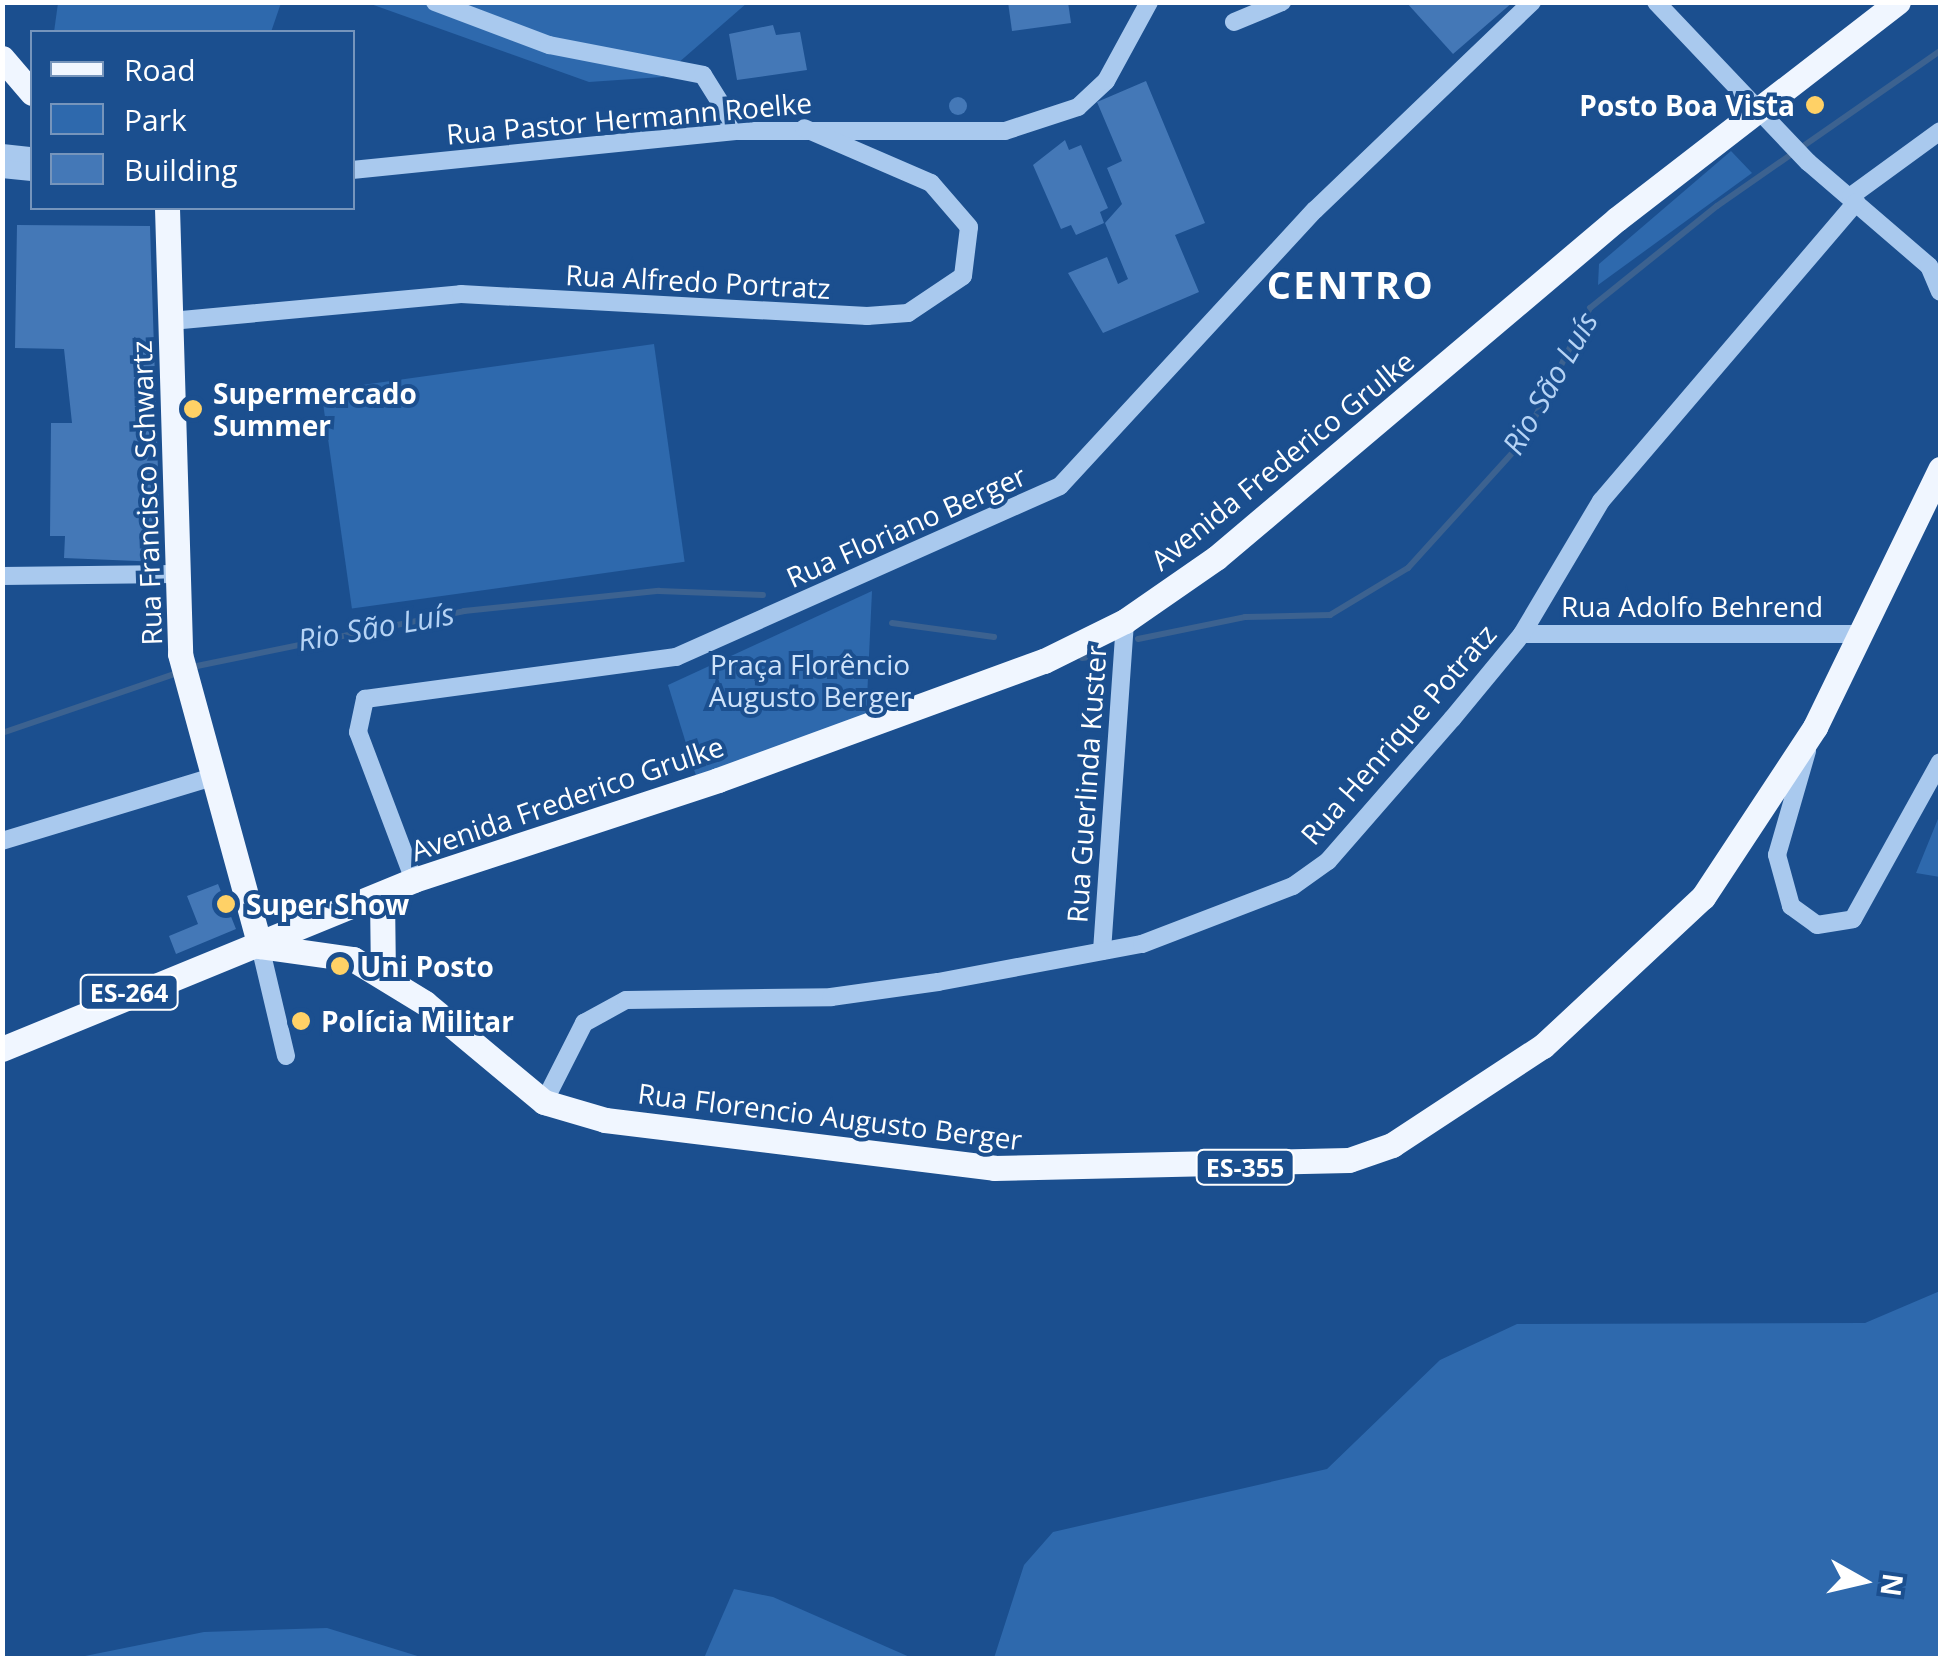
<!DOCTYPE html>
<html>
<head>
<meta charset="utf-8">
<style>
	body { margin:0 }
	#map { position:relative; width:1943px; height:1661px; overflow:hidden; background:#1b4f8f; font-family:"Open Sans",sans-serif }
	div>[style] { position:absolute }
	.green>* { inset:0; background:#2e69ad; transform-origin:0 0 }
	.stream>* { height:6px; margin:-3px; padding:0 3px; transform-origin:3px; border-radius:3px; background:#3c6290 }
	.building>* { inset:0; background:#4478b7 }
	.round { border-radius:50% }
	.minor>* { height:18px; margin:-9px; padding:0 9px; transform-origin:9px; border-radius:9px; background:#a9c9ee }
	.major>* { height:25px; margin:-12.5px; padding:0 12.5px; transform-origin:12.5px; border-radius:12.5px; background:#f0f6ff }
	.dots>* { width:28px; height:28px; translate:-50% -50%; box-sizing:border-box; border:5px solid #1b4f8f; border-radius:50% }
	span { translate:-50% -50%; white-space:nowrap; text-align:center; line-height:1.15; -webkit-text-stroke:8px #1b4f8f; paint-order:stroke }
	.shield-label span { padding:2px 8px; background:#1b4f8f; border:2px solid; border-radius:8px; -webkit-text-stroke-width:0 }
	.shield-label { font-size:25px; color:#fff; font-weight:700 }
	.poi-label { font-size:28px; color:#fff; font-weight:700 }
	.right { translate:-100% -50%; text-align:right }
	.left { translate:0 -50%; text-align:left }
	.street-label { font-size:28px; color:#fff }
	.park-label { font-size:28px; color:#cfe3fa }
	.water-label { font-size:30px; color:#b5d3f5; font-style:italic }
	.district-label { font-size:38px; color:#fff; font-weight:700; letter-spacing:2.5px }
	.frame { position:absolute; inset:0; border:5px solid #fff; pointer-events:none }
	.legend { position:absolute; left:30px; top:30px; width:325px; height:180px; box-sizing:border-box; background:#1b4f8f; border:2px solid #7695bc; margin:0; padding:12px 18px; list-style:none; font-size:30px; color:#fff }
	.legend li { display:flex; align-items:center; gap:20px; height:50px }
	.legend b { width:50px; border:2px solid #7695bc }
	.north { position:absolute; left:1813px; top:1531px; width:100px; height:100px; -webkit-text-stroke:8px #1b4f8f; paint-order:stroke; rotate:98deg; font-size:28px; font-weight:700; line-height:40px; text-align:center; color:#fff }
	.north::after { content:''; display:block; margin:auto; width:35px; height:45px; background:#fff; clip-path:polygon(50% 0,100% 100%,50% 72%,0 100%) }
</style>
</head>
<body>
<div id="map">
	<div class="green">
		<i style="clip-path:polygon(58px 3px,59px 2px,281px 3px,271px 32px,54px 32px)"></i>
		<i style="clip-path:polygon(368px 3px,747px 3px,662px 77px,589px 82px)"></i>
		<i style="clip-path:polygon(1731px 151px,1752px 173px,1598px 285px,1599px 264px)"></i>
		<i style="left:654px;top:344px;width:220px;height:336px;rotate:82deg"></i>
		<i style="clip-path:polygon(872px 591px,866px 720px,697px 779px,668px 685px)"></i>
		<i style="clip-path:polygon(1940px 814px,1940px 877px,1916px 873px)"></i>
		<i style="clip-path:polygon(1940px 1291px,1940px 1658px,994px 1658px,1024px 1565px,1053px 1532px,1327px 1469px,1440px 1360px,1517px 1324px,1865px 1323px)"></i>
		<i style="clip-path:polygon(734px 1589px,773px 1597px,912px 1658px,704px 1658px)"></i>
		<i style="clip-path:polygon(327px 1628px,424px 1658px,75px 1658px,204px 1632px)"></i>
	</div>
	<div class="stream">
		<i style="left:892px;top:623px;width:103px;rotate:7.8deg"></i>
		<i style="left:1138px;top:639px;width:109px;rotate:-11.6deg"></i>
		<i style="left:1245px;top:617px;width:85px;rotate:-1.3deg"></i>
		<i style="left:1330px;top:615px;width:91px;rotate:-31.1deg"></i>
		<i style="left:1408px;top:568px;width:171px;rotate:-47.8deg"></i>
		<i style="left:1523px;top:441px;width:149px;rotate:-63.3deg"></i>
		<i style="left:1590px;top:308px;width:163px;rotate:-38.8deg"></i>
		<i style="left:1717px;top:206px;width:272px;rotate:-34.8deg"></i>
		<i style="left:1082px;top:658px;width:24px;rotate:-7deg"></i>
		<i style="left:192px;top:667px;width:278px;rotate:-11.6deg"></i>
		<i style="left:464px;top:611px;width:196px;rotate:-5.9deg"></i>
		<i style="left:659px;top:591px;width:104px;rotate:2.2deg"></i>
		<i style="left:2px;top:733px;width:188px;rotate:-18.9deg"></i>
	</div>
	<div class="building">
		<i style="clip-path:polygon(1008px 2px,1068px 2px,1071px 23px,1012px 31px)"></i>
		<i style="clip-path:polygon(1406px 2px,1513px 2px,1453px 54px)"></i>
		<i style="clip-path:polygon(773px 25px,776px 35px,800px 32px,807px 70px,737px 80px,729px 34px)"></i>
		<i style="clip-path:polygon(1146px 81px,1205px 223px,1175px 235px,1199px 292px,1103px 333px,1068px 273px,1107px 257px,1118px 284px,1128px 279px,1105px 223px,1122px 204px,1107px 168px,1122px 161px,1097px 102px)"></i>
		<i class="round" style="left:949px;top:97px;width:18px;height:18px"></i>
		<i style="clip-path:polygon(1065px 140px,1069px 150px,1081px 145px,1108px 208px,1100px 212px,1104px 223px,1076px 235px,1071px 225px,1061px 229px,1033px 165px)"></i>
		<i style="clip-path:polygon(17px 225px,150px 226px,161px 562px,64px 558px,65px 536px,50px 536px,51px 423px,72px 423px,64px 349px,15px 348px)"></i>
		<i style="clip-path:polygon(218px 884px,236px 929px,176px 954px,169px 936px,198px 924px,187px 896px)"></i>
	</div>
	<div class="minor">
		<i style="left:435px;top:2px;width:122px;rotate:20.7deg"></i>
		<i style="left:549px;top:45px;width:157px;rotate:11deg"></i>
		<i style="left:703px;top:75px;width:66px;rotate:58deg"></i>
		<i style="left:1656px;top:2px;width:221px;rotate:46.5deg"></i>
		<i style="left:1808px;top:162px;width:160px;rotate:40.7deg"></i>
		<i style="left:1929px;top:266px;width:28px;rotate:67deg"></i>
		<i style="left:1234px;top:22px;width:52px;rotate:-22.6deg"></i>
		<i style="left:2px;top:153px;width:30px;rotate:6deg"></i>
		<i style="left:2px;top:169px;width:30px;rotate:6deg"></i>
		<i style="left:352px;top:170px;width:388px;rotate:-5.8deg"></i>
		<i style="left:738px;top:131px;width:267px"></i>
		<i style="left:1005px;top:131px;width:77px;rotate:-18.2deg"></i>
		<i style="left:1078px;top:107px;width:38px;rotate:-43deg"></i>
		<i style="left:1106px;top:81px;width:90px;rotate:-61.4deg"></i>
		<i style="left:1851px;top:196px;width:110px;rotate:-36.1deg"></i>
		<i style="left:171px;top:321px;width:291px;rotate:-5.3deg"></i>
		<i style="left:461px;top:294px;width:407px;rotate:3.1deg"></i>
		<i style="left:867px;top:316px;width:41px;rotate:-4.2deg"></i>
		<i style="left:908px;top:313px;width:66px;rotate:-33.9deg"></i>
		<i style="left:963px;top:276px;width:49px;rotate:-83deg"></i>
		<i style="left:969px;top:227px;width:58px;rotate:-130.8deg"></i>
		<i style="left:931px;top:183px;width:138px;rotate:-156.6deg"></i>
		<i style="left:2px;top:576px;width:172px;rotate:-0.7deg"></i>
		<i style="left:1522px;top:634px;width:340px"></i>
		<i style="left:1807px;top:751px;width:108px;rotate:106.1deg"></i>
		<i style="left:1777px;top:855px;width:53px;rotate:74.6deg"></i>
		<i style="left:1791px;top:906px;width:32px;rotate:36deg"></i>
		<i style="left:1817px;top:925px;width:36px;rotate:-9deg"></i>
		<i style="left:1853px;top:919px;width:179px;rotate:-61deg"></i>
		<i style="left:2px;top:841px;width:217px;rotate:-16.9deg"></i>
		<i style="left:414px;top:880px;width:158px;rotate:-110.7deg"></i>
		<i style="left:358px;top:732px;width:34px;rotate:-78deg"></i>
		<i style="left:365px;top:699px;width:314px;rotate:-7.7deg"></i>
		<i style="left:676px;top:657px;width:420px;rotate:-24deg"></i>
		<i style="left:1060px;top:486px;width:376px;rotate:-47.3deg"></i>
		<i style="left:1315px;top:210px;width:301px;rotate:-43.8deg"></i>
		<i style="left:260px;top:946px;width:113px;rotate:76.7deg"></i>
		<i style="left:1102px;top:951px;width:331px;rotate:-86deg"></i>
		<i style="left:544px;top:1102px;width:89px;rotate:-63.1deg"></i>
		<i style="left:584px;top:1023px;width:48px;rotate:-28.7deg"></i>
		<i style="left:626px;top:1000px;width:205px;rotate:-0.8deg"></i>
		<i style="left:831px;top:997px;width:108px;rotate:-8deg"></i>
		<i style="left:938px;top:982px;width:208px;rotate:-10.6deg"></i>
		<i style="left:1142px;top:944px;width:162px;rotate:-21deg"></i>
		<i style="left:1293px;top:886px;width:43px;rotate:-35.5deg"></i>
		<i style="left:1328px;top:861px;width:189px;rotate:-48.9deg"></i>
		<i style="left:1452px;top:719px;width:110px;rotate:-50.5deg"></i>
		<i style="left:1522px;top:634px;width:155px;rotate:-59.3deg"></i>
		<i style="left:1601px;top:501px;width:393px;rotate:-49.5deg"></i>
	</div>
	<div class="major">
		<i style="left:2px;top:58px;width:46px;rotate:49.4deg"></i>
		<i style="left:167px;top:208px;width:446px;rotate:88.3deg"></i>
		<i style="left:180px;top:654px;width:303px;rotate:74.7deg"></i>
		<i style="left:382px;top:896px;width:79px;rotate:89.3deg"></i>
		<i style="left:260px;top:946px;width:94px;rotate:8deg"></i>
		<i style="left:353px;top:959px;width:84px;rotate:31.4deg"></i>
		<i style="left:425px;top:1003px;width:155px;rotate:39.8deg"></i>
		<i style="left:544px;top:1102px;width:64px;rotate:16.4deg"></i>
		<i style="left:605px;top:1120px;width:392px;rotate:7deg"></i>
		<i style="left:994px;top:1168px;width:355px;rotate:-1.3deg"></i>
		<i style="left:1349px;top:1160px;width:46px;rotate:-19.2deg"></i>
		<i style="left:1392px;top:1145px;width:181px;rotate:-33.3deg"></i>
		<i style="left:1543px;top:1046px;width:219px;rotate:-43deg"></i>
		<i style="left:1703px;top:897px;width:204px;rotate:-56.6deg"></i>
		<i style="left:1815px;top:727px;width:287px;rotate:-64.1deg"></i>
		<i style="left:2px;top:1049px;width:445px;rotate:-22.3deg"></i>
		<i style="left:414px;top:880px;width:320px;rotate:-18.2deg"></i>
		<i style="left:718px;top:780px;width:347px;rotate:-20.1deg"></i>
		<i style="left:1044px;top:661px;width:90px;rotate:-26.3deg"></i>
		<i style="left:1125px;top:621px;width:111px;rotate:-34.7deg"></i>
		<i style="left:1216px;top:558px;width:525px;rotate:-40.21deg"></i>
		<i style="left:1617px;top:219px;width:355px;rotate:-37.7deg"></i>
	</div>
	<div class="dots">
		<i style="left:1815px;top:105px;background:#ffd166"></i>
		<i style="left:193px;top:409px;background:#ffd166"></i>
		<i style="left:226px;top:904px;background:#ffd166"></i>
		<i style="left:340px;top:966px;background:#ffd166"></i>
		<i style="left:301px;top:1021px;background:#ffd166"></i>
	</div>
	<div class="shield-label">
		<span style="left:129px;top:992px">ES-264</span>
		<span style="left:1245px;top:1167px">ES-355</span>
	</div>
	<div class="poi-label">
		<span class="right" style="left:1795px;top:105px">Posto Boa Vista</span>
		<span class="left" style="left:213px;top:409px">Supermercado<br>Summer</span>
		<span class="left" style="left:246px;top:904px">Super Show</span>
		<span class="left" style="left:360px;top:966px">Uni Posto</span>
		<span class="left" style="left:321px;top:1021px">Polícia Militar</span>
	</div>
	<div class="street-label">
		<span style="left:629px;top:118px;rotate:-5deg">Rua Pastor Hermann Roelke</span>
		<span style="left:698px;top:281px;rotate:3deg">Rua Alfredo Portratz</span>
		<span style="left:1282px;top:460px;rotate:-39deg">Avenida Frederico Grulke</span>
		<span style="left:146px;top:493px;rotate:-92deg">Rua Francisco Schwartz</span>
		<span style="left:906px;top:526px;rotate:-24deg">Rua Floriano Berger</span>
		<span style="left:1692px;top:606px">Rua Adolfo Behrend</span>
		<span style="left:1398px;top:734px;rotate:-49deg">Rua Henrique Potratz</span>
		<span style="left:1086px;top:784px;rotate:-86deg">Rua Guerlinda Kuster</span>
		<span style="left:567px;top:798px;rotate:-19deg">Avenida Frederico Grulke</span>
		<span style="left:830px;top:1116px;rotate:7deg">Rua Florencio Augusto Berger</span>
	</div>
	<div class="park-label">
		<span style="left:810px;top:680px">Praça Florêncio<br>Augusto Berger</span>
	</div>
	<div class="water-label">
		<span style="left:1550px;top:383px;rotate:-60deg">Rio São Luís</span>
		<span style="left:376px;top:627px;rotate:-10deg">Rio São Luís</span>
	</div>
	<div class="district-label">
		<span style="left:1351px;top:285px">CENTRO</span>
	</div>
	<div class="frame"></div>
	<ul class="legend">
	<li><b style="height:12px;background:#f0f6ff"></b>Road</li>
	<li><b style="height:28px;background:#2e69ad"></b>Park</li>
	<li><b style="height:28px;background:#4478b7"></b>Building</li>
	</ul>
	<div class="north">N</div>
</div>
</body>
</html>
